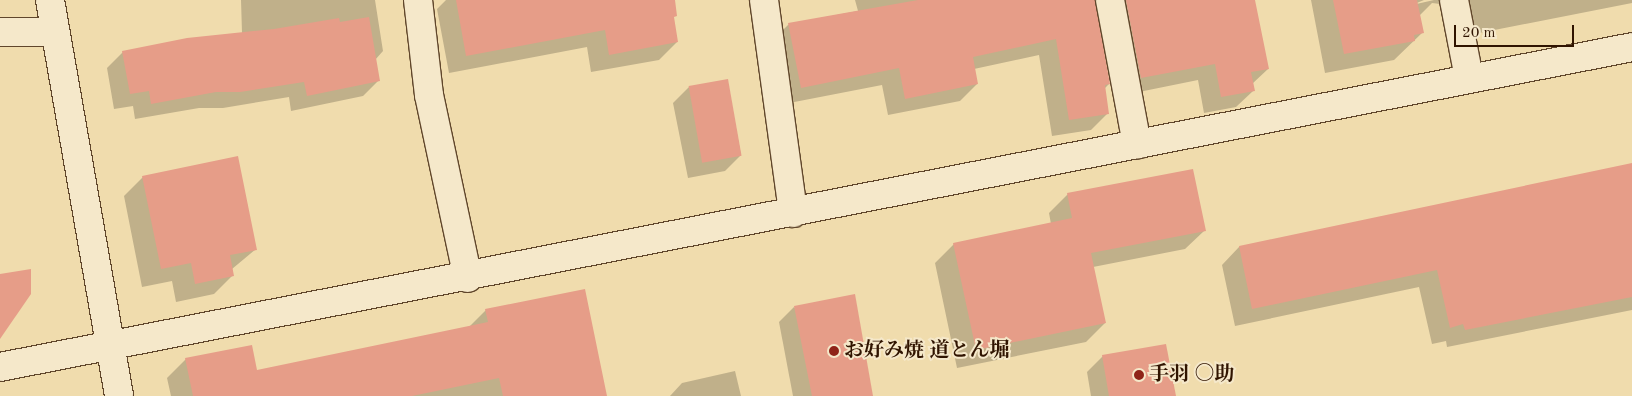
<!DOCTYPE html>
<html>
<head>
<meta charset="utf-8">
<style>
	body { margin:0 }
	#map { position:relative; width:1632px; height:396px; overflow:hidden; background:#f0dcad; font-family:"Old Standard TT","Noto Serif JP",serif }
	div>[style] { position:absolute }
	.shadow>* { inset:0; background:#0003 }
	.building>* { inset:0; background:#e69d88; transform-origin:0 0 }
	.roads { filter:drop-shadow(1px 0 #60462b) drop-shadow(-1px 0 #60462b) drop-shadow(0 1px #60462b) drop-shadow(0 -1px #60462b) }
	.minor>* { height:28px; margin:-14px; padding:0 14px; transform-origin:14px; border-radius:14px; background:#f5e8ca }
	.tertiary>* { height:28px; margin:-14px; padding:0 14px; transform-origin:14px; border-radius:14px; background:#f5e8ca }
	.dots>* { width:14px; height:14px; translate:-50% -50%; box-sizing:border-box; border:2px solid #f5e8ca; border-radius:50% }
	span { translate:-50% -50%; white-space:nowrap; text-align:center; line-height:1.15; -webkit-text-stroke:4px #f5e8ca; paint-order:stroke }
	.poi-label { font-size:20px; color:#301400; font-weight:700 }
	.left { translate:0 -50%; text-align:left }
	.scale { position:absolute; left:1454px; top:25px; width:120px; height:22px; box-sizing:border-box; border:2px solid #301400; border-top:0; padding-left:6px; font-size:15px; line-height:18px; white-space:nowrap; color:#301400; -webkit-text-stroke:4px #f5e8ca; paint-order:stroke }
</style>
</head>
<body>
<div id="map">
	<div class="shadow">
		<i style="clip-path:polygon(241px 0,375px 0,383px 51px,375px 60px,378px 81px,363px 96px,291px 111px,289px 97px,223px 108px,199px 108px,135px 119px,133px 106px,114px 109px,107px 68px,123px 52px,242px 33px)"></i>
		<i style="clip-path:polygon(446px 0,669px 0,677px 42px,659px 60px,591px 72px,587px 47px,449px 73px,437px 9px)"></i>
		<i style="clip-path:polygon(855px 0,1234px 0,1268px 69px,1252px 84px,1253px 91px,1236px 107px,1204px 113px,1198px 80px,1124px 95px,1105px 6px,1093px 2px,1109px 84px,1104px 89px,1108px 113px,1091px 130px,1052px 136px,1039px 55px,974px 69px,977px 84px,960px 101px,888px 115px,882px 85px,784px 104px,772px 41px,789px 24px,858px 11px)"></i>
		<i style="clip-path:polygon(1311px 0,1424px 0,1412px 5px,1434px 0,1632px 0,1632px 3px,1469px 35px,1447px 10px,1440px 4px,1432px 3px,1419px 16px,1422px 33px,1394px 60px,1325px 73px)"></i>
		<i style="clip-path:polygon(727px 80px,741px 155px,725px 171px,688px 178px,673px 103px,689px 87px)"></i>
		<i style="clip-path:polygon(1632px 166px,1632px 310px,1447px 347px,1446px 341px,1432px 344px,1419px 287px,1235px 326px,1222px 265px,1239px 247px)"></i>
		<i style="clip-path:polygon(143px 177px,256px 249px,232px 269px,233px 275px,214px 294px,176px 302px,172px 281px,142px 287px,124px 196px)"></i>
		<i style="clip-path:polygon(1068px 194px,1204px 231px,1185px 249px,1093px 267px,1105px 323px,1086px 342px,957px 368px,935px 263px,954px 244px,1051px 224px,1049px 213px)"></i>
		<i style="clip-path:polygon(794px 307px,872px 396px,793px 396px,779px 322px)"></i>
		<i style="clip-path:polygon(486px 310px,606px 396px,171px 396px,167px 378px,186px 359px,256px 372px,469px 327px)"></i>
		<i style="clip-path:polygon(1103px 356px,1175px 396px,1091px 396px,1087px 372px)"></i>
		<i style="clip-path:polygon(735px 371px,741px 396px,670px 396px,682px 383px)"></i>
	</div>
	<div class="building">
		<i style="clip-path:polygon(456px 0,675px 0,677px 16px,674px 17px,678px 42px,609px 55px,605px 30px,466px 56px)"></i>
		<i style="clip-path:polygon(918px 0,1095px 0,1110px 84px,1105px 85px,1109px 114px,1069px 120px,1056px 39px,973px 57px,978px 84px,905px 99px,899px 68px,801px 88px,788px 23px)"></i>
		<i style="clip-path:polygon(1126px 0,1255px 0,1269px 69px,1251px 72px,1255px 91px,1221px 97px,1215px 64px,1141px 78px)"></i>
		<i style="clip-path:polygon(1333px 0,1417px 0,1424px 33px,1414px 35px,1415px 41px,1344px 54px)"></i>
		<i style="clip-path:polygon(369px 17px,380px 81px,307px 96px,304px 82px,240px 92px,216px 92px,151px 104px,149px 91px,130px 94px,122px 51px,187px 38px,274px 29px,339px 18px,340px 22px)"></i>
		<i style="left:728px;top:79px;width:78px;height:40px;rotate:80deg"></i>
		<i style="clip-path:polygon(238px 156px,257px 250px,230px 255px,234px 276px,195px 284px,191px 263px,161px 269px,142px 176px)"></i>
		<i style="clip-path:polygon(1632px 163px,1632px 297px,1465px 330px,1463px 324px,1450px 328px,1437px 270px,1252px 309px,1239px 246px)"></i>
		<i style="clip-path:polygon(1193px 169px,1206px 231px,1091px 253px,1106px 323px,976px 350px,953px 243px,1072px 218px,1067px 193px)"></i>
		<i style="clip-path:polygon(31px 269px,31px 294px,0 339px,0 274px)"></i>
		<i style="clip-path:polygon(585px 289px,607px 396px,503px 396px,499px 378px,412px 396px,193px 396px,185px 358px,252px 345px,257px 370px,488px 322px,485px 309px)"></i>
		<i style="clip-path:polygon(855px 294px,873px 396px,812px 396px,794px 306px)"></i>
		<i style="clip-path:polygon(1166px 344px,1176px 396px,1109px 396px,1102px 355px)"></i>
	</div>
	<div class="roads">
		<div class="minor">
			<i style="left:418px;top:0;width:96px;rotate:83.4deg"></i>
			<i style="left:429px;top:95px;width:187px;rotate:78deg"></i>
			<i style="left:764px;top:0;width:215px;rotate:82.2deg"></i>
			<i style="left:1110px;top:0;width:147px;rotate:79.4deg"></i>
			<i style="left:1454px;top:0;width:79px;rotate:79.1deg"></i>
			<i style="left:0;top:32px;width:54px"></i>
			<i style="left:0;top:367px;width:1663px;rotate:-11.09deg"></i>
		</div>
		<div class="tertiary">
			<i style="left:50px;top:0;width:402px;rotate:80.1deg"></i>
		</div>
	</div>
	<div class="dots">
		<i style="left:834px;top:351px;background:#8f2418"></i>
		<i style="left:1139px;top:375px;background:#8f2418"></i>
	</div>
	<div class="poi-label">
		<span class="left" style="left:844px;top:351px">お好み焼 道とん堀</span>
		<span class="left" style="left:1149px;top:375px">手羽 ○助</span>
	</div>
	<div class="scale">20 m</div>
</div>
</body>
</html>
